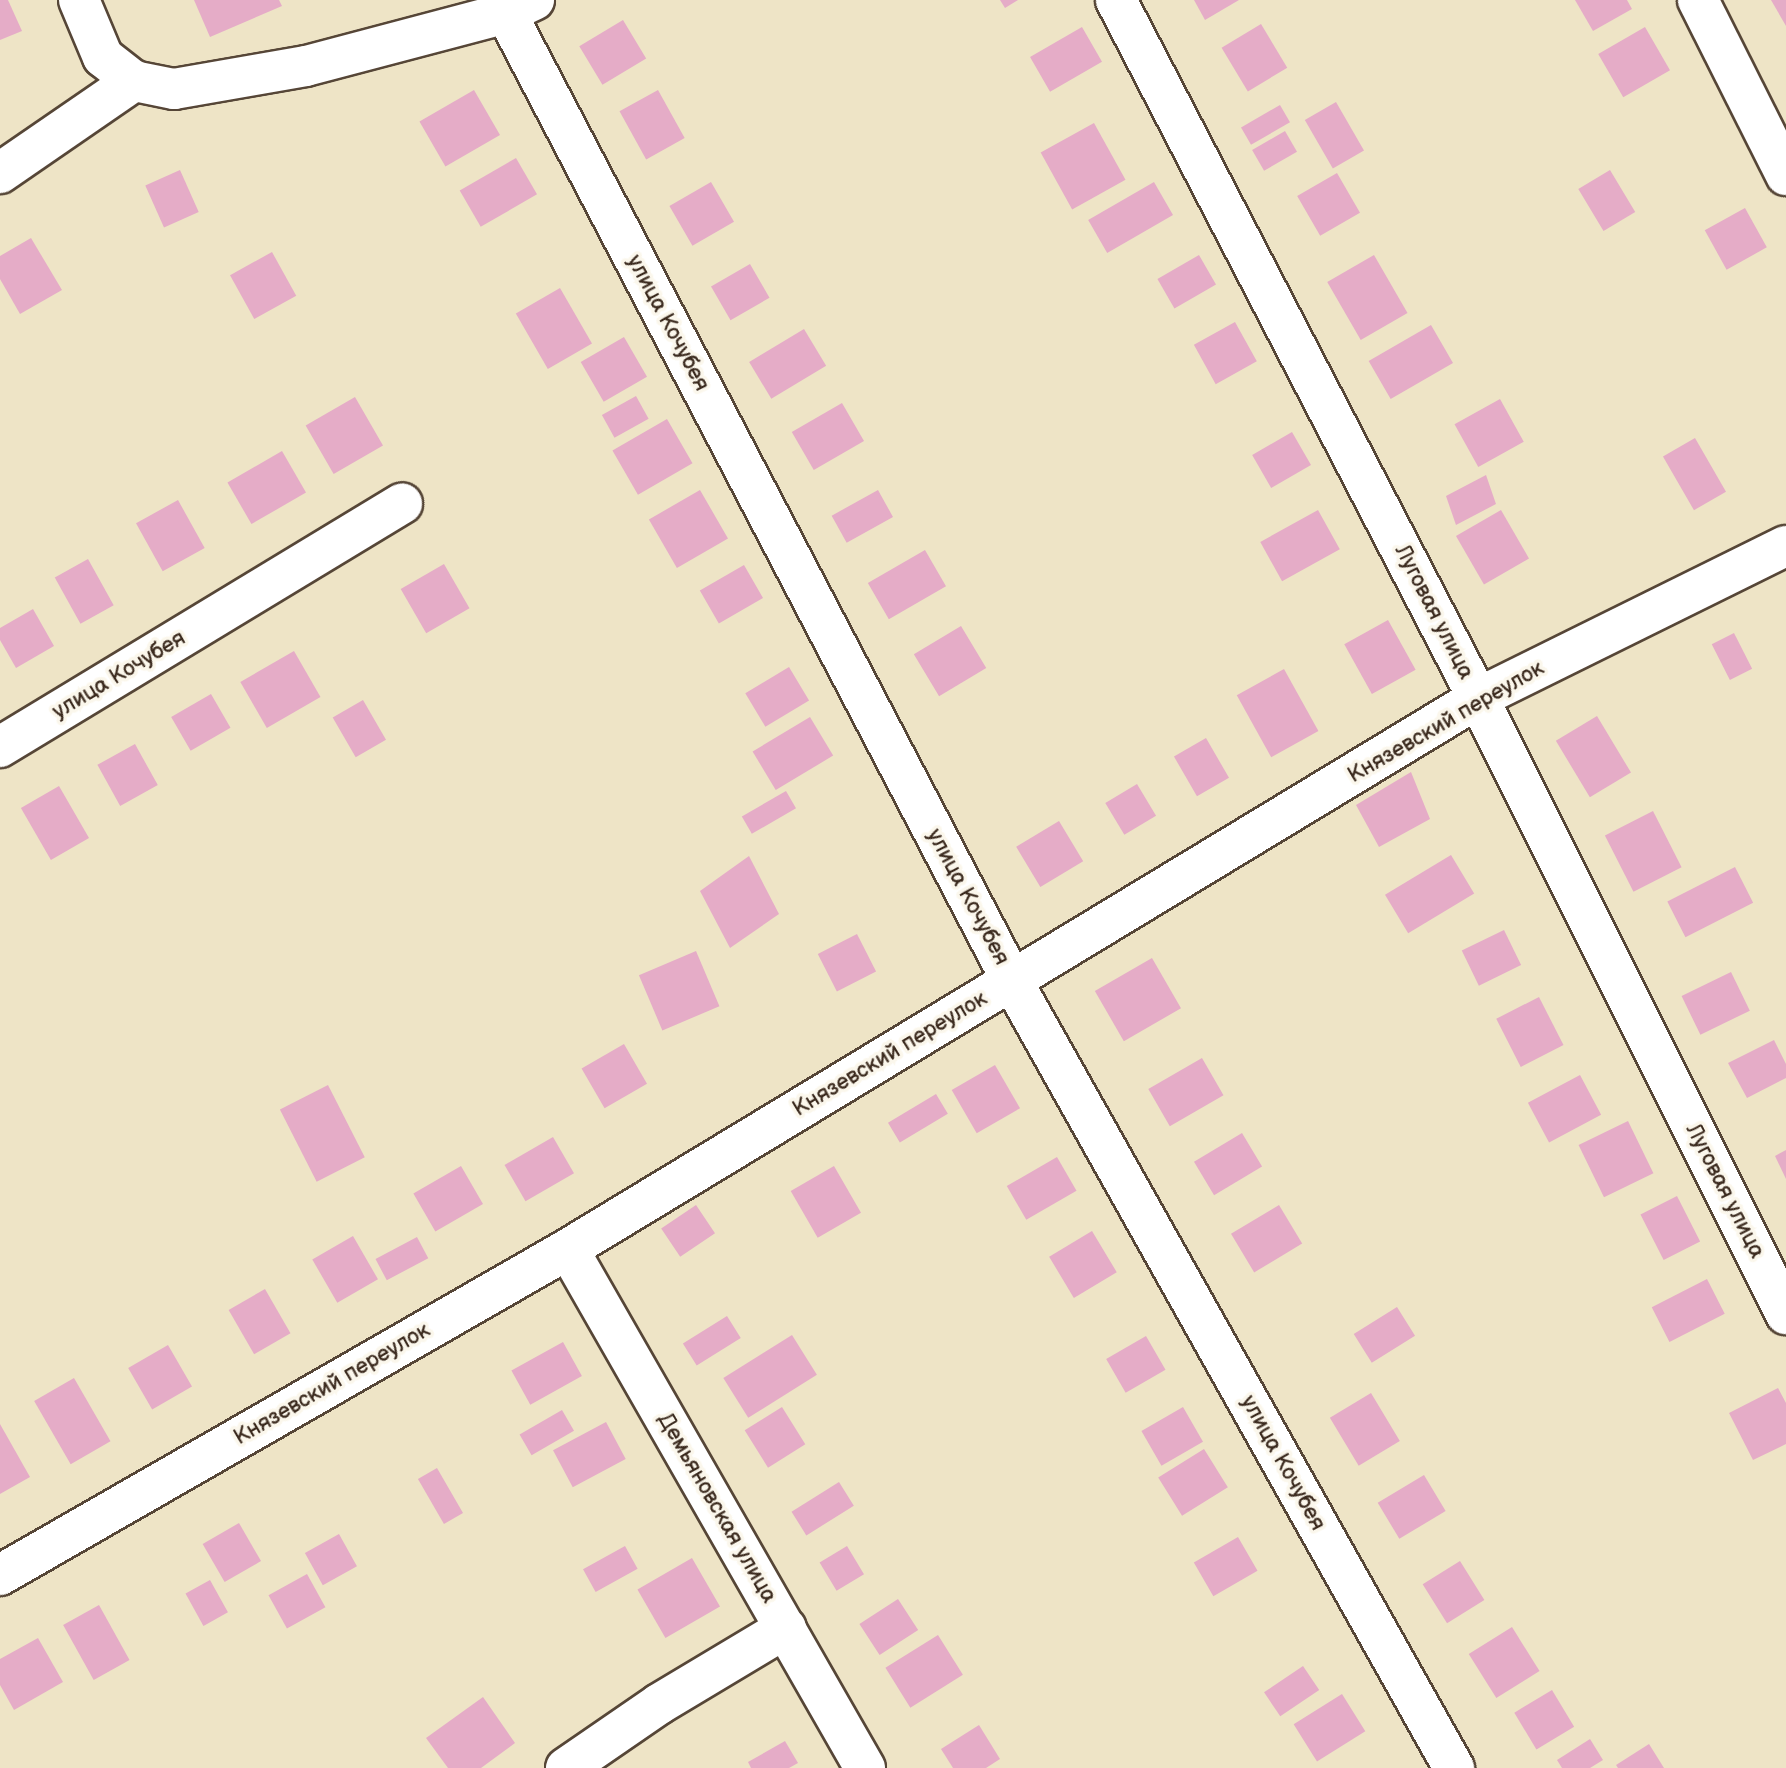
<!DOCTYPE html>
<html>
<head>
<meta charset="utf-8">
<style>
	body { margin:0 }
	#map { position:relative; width:1786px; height:1768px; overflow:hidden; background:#eee4c6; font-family:"Balsamiq Sans",sans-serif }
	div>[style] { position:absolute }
	.building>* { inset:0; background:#e5acc7; transform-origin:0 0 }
	.roads { filter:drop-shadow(2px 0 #564637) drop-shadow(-2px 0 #564637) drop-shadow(0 2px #564637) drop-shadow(0 -2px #564637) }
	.minor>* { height:40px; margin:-20px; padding:0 20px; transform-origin:20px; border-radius:20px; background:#fff }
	span { translate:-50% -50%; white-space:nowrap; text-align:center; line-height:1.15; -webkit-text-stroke:7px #fbf7ec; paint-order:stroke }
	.street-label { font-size:22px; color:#3b2a1e }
</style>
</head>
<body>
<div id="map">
	<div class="building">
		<i style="clip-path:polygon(0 0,8px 0,22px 31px,0 40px)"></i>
		<i style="clip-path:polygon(194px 0,279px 0,282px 6px,210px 37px)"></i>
		<i style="clip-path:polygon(1000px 0,1018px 0,1005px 8px)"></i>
		<i style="clip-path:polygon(1194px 0,1239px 0,1205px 20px)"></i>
		<i style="clip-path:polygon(1575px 0,1627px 0,1632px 9px,1593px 31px)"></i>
		<i style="clip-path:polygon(1771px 0,1786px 0,1786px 26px)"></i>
		<i style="left:623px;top:20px;width:45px;height:51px;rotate:59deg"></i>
		<i style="left:1261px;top:24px;width:51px;height:46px;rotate:59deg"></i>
		<i style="left:1082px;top:27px;width:40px;height:60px;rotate:60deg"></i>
		<i style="left:1645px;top:27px;width:50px;height:54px;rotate:60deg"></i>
		<i style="left:474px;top:90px;width:52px;height:63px;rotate:60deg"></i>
		<i style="left:658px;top:90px;width:55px;height:44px;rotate:61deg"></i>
		<i style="left:1336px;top:102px;width:56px;height:36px;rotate:60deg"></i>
		<i style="left:1280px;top:105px;width:20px;height:45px;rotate:60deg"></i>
		<i style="left:1094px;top:123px;width:65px;height:61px;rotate:61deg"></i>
		<i style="left:1285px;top:131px;width:24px;height:38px;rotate:60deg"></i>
		<i style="left:516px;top:158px;width:42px;height:65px;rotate:60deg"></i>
		<i style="left:180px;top:170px;width:46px;height:38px;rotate:66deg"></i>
		<i style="left:1610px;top:170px;width:49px;height:37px;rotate:59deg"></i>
		<i style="left:1337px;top:173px;width:46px;height:46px;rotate:60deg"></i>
		<i style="left:711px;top:182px;width:46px;height:48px;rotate:60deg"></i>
		<i style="left:1154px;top:182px;width:38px;height:76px;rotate:60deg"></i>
		<i style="left:1745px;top:208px;width:45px;height:46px;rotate:61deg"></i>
		<i style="clip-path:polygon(31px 238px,62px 290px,20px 314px,0 279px,0 256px)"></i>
		<i style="left:272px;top:252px;width:50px;height:48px;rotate:61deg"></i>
		<i style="left:1199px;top:255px;width:34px;height:48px;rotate:60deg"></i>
		<i style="left:1374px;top:255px;width:67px;height:54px;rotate:60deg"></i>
		<i style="left:750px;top:264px;width:39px;height:45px;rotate:60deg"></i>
		<i style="left:560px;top:288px;width:64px;height:51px;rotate:60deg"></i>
		<i style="left:1235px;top:322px;width:45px;height:47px;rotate:61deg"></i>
		<i style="left:1431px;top:325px;width:44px;height:72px;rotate:60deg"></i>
		<i style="left:804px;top:329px;width:43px;height:64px;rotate:59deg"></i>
		<i style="left:624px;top:337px;width:46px;height:50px;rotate:60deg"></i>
		<i style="left:636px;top:396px;width:26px;height:39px;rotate:61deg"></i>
		<i style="left:355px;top:397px;width:56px;height:57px;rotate:60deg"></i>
		<i style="left:1500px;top:399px;width:49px;height:52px;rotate:61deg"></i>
		<i style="left:842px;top:403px;width:44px;height:58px;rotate:60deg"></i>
		<i style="left:667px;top:419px;width:51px;height:63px;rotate:60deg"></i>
		<i style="left:1292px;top:432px;width:38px;height:46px;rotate:60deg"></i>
		<i style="left:1695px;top:438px;width:62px;height:37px;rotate:60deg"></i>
		<i style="left:282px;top:451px;width:48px;height:63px;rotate:60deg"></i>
		<i style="clip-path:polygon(1486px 475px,1496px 504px,1456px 525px,1446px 496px)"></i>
		<i style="left:700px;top:490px;width:56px;height:59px;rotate:60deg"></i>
		<i style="left:878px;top:490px;width:31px;height:53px;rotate:61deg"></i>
		<i style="left:178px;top:500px;width:55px;height:48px;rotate:61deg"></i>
		<i style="left:1318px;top:510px;width:45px;height:66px;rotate:61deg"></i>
		<i style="left:1501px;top:510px;width:56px;height:52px;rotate:60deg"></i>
		<i style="left:925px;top:550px;width:42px;height:66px;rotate:60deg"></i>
		<i style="left:88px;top:559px;width:53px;height:38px;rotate:61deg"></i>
		<i style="left:444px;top:564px;width:51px;height:50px;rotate:60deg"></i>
		<i style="left:744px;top:565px;width:38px;height:51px;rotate:60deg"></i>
		<i style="clip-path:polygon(33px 609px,54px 646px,16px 668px,0 640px,0 628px)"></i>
		<i style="left:1388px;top:620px;width:57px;height:50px;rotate:61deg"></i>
		<i style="left:961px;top:626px;width:49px;height:55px;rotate:59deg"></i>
		<i style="left:1734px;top:633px;width:40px;height:25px;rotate:63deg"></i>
		<i style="left:294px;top:651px;width:53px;height:62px;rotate:60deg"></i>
		<i style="left:789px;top:667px;width:39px;height:51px;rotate:59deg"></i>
		<i style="left:1284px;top:669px;width:71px;height:54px;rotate:61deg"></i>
		<i style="left:211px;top:694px;width:39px;height:46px;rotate:60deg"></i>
		<i style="left:363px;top:700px;width:46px;height:35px;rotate:60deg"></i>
		<i style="left:1597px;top:716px;width:66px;height:48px;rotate:59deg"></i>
		<i style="left:810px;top:717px;width:45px;height:67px;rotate:59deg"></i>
		<i style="left:1206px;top:738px;width:46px;height:37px;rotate:60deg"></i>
		<i style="left:135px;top:744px;width:47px;height:43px;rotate:61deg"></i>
		<i style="clip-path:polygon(1411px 772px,1430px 819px,1379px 847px,1356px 805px)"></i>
		<i style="left:1137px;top:784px;width:37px;height:37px;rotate:59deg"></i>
		<i style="left:59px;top:786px;width:60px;height:44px;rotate:60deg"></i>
		<i style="left:786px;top:791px;width:20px;height:51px;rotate:60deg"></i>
		<i style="left:1653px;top:811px;width:63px;height:54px;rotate:63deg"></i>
		<i style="left:1059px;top:821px;width:47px;height:50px;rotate:59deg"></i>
		<i style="left:1451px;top:855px;width:45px;height:77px;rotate:59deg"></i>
		<i style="clip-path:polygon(749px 856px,779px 914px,730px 948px,700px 891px)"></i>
		<i style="left:1735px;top:867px;width:40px;height:76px;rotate:63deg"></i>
		<i style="left:1504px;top:930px;width:39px;height:47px;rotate:64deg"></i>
		<i style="left:857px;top:934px;width:42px;height:44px;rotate:63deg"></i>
		<i style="left:696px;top:951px;width:60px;height:62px;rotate:67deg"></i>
		<i style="left:1152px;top:958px;width:58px;height:66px;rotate:60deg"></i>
		<i style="left:1731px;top:972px;width:43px;height:55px;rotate:64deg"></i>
		<i style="left:1539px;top:997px;width:54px;height:48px;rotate:63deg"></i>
		<i style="clip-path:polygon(1774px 1040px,1786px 1064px,1786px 1078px,1747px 1098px,1728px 1063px)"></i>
		<i style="left:624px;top:1044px;width:46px;height:49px;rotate:60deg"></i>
		<i style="left:1202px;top:1058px;width:43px;height:62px;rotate:60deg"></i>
		<i style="left:995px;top:1065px;width:50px;height:50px;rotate:60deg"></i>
		<i style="left:1580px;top:1075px;width:45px;height:59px;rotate:62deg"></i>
		<i style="left:328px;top:1085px;width:81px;height:54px;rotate:63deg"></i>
		<i style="left:936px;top:1094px;width:23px;height:56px;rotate:59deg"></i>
		<i style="left:1628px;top:1121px;width:58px;height:55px;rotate:64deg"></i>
		<i style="left:1242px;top:1133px;width:39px;height:56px;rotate:59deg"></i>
		<i style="left:553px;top:1137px;width:42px;height:56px;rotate:60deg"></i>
		<i style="clip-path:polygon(1786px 1150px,1786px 1179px,1775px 1156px)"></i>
		<i style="left:1057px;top:1157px;width:39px;height:58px;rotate:60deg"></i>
		<i style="left:461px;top:1166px;width:44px;height:55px;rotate:60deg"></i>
		<i style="left:834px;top:1166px;width:54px;height:50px;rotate:60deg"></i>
		<i style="left:1677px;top:1196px;width:51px;height:41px;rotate:63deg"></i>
		<i style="left:696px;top:1205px;width:34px;height:42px;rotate:56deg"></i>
		<i style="left:1279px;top:1205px;width:45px;height:56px;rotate:59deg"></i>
		<i style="left:1092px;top:1231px;width:48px;height:50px;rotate:59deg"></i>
		<i style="left:353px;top:1236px;width:50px;height:47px;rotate:60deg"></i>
		<i style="left:417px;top:1237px;width:24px;height:47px;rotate:62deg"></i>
		<i style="left:1707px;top:1279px;width:39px;height:62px;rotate:63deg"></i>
		<i style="left:265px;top:1289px;width:51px;height:42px;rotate:60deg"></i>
		<i style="left:1397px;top:1307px;width:34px;height:51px;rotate:58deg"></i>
		<i style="left:727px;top:1316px;width:26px;height:52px;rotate:58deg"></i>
		<i style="left:792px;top:1335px;width:47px;height:81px;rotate:58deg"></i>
		<i style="left:1146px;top:1336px;width:39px;height:46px;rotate:60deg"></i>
		<i style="left:563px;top:1342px;width:39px;height:59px;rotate:61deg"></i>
		<i style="left:168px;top:1345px;width:48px;height:46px;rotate:60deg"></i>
		<i style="left:74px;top:1378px;width:73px;height:46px;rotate:60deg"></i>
		<i style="clip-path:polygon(1778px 1388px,1786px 1403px,1786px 1444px,1753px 1460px,1729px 1413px)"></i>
		<i style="left:1371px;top:1393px;width:56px;height:48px;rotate:59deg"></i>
		<i style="left:782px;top:1407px;width:44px;height:44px;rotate:58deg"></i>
		<i style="left:1183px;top:1407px;width:40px;height:48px;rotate:60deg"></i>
		<i style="left:562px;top:1410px;width:24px;height:49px;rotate:60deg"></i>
		<i style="left:606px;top:1422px;width:42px;height:60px;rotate:62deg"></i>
		<i style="clip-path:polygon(0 1424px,30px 1477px,0 1494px)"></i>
		<i style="left:1204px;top:1449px;width:45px;height:54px;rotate:58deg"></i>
		<i style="left:437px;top:1468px;width:52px;height:22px;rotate:60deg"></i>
		<i style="left:1424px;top:1475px;width:42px;height:54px;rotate:59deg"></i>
		<i style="left:839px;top:1482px;width:28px;height:56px;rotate:58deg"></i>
		<i style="left:239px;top:1523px;width:44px;height:42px;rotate:60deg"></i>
		<i style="left:339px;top:1534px;width:37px;height:39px;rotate:61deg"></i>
		<i style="left:1238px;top:1537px;width:39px;height:51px;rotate:60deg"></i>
		<i style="left:625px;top:1546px;width:26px;height:48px;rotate:61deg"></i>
		<i style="left:847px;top:1546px;width:33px;height:32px;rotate:59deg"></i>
		<i style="left:692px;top:1558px;width:56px;height:63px;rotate:60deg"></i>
		<i style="left:1460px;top:1561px;width:46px;height:44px;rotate:58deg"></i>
		<i style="left:307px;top:1574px;width:38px;height:44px;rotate:61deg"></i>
		<i style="left:210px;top:1580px;width:37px;height:28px;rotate:61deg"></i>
		<i style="left:898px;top:1599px;width:37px;height:46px;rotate:57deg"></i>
		<i style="left:99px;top:1605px;width:63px;height:41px;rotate:61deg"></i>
		<i style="left:1512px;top:1627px;width:52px;height:51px;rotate:58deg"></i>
		<i style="left:938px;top:1635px;width:47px;height:62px;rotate:58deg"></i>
		<i style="clip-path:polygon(38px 1638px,63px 1682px,14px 1710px,0 1685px,0 1659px)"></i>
		<i style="left:1303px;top:1666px;width:29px;height:47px;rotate:56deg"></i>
		<i style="left:1552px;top:1690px;width:43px;height:44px;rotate:59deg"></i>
		<i style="left:1342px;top:1694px;width:44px;height:57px;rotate:58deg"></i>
		<i style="clip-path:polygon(483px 1697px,515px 1743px,481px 1768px,448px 1768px,426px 1738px)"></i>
		<i style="clip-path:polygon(979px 1725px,1000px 1759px,986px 1768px,953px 1768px,941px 1749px)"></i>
		<i style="clip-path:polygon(1590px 1739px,1603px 1760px,1590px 1768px,1562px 1768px,1557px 1760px)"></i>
		<i style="clip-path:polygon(785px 1741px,798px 1763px,789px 1768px,751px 1768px,748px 1762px)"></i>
		<i style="clip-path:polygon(1649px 1744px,1664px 1768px,1618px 1768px,1616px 1765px)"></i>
	</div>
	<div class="roads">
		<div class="minor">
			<i style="left:79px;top:0;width:62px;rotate:67.2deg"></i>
			<i style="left:103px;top:57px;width:39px;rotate:38deg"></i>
			<i style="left:134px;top:81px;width:41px;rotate:11.3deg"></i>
			<i style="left:174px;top:89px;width:134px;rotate:-9.9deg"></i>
			<i style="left:306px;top:66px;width:207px;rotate:-14.8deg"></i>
			<i style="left:506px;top:13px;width:31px;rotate:-25deg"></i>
			<i style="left:1116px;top:0;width:786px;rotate:62.59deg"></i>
			<i style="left:1478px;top:698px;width:689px;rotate:63.43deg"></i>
			<i style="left:1698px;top:0;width:196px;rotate:63.3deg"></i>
			<i style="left:506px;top:13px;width:1092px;rotate:62.4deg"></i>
			<i style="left:1012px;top:981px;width:903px;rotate:60.68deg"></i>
			<i style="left:0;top:173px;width:163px;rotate:-34.5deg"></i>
			<i style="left:0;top:747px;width:470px;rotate:-31.2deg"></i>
			<i style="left:568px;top:1249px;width:598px;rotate:60.22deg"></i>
			<i style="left:0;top:1575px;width:655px;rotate:-29.85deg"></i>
			<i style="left:568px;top:1249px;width:1064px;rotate:-31.19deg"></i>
			<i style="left:1478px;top:698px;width:343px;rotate:-26.3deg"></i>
			<i style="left:566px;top:1768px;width:113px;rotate:-34.5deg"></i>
			<i style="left:659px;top:1704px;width:148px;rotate:-30.9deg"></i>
		</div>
	</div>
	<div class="street-label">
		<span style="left:668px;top:323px;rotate:62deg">улица Кочубея</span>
		<span style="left:1434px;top:612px;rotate:63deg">Луговая улица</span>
		<span style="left:119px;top:675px;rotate:-31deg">улица Кочубея</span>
		<span style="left:1446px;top:722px;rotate:-30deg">Князевский переулок</span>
		<span style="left:968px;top:897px;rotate:62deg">улица Кочубея</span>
		<span style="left:890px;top:1054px;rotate:-31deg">Князевский переулок</span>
		<span style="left:1725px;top:1191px;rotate:63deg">Луговая улица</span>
		<span style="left:332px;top:1384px;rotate:-30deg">Князевский переулок</span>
		<span style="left:1283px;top:1463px;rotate:61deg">улица Кочубея</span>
		<span style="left:717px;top:1508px;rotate:60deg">Демьяновская улица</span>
	</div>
</div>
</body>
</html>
